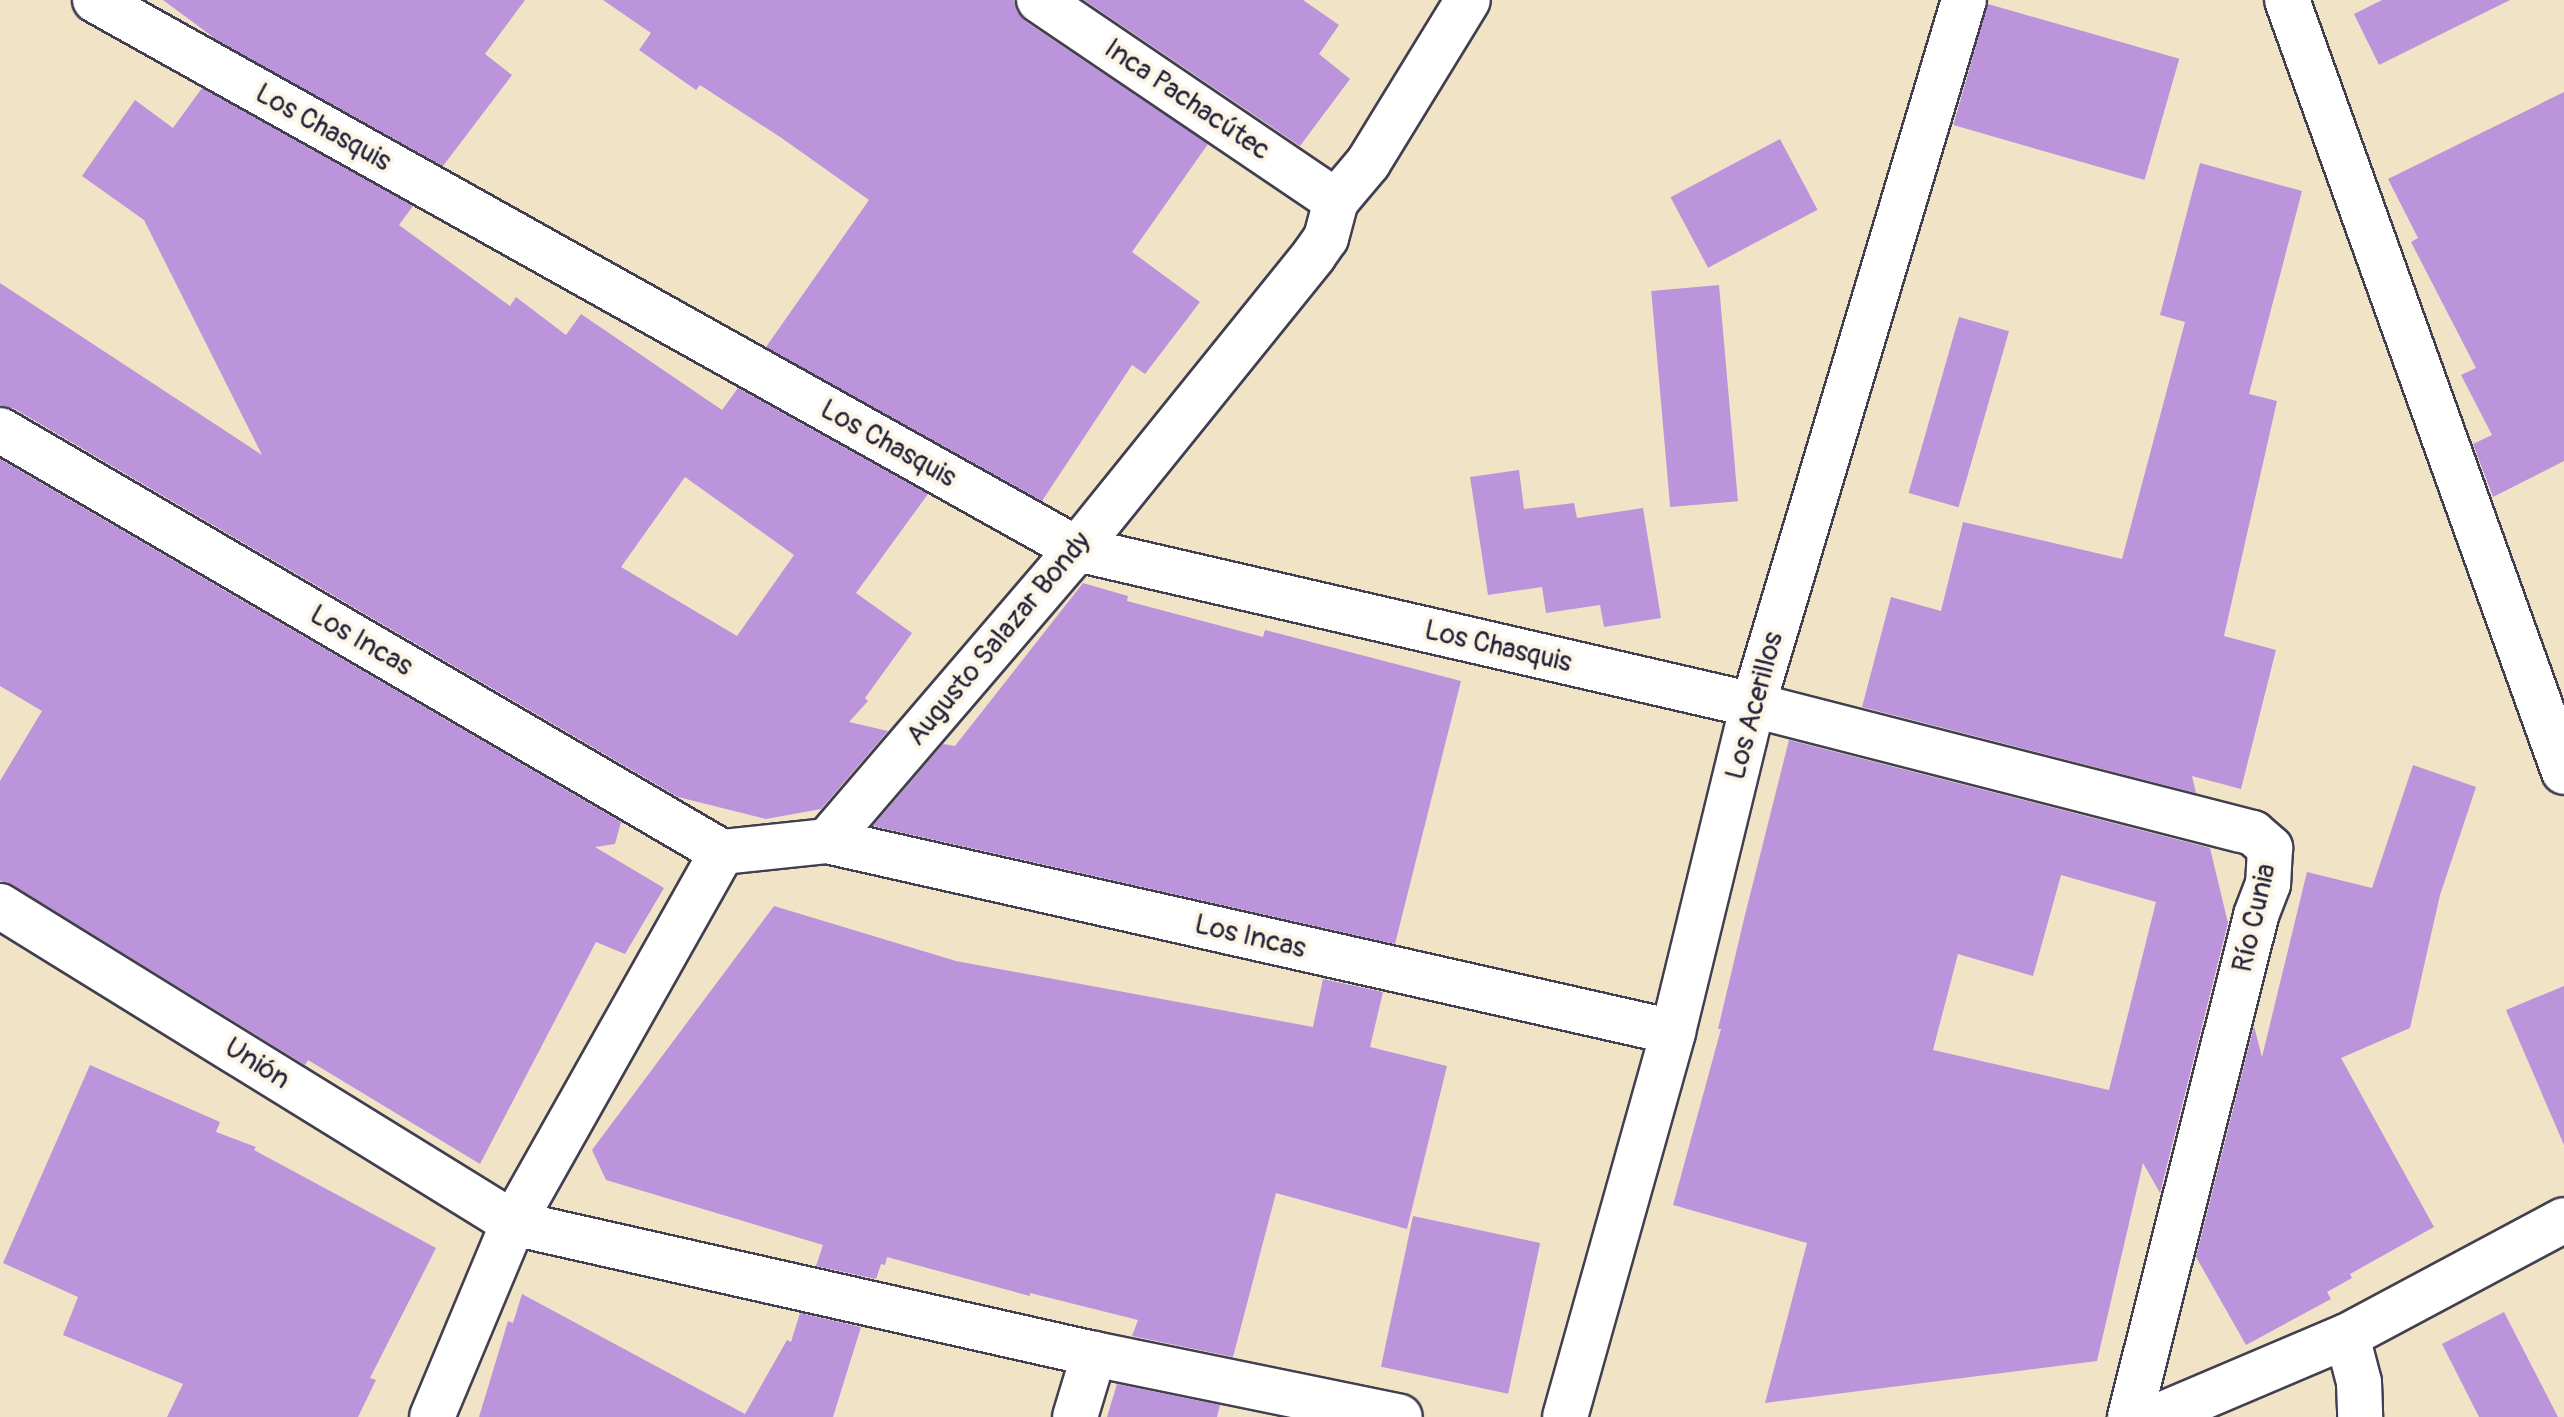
<!DOCTYPE html>
<html>
<head>
<meta charset="utf-8">
<style>
	body { margin:0 }
	#map { position:relative; width:2564px; height:1417px; overflow:hidden; background:#f1e4c6; font-family:Pangolin,sans-serif }
	div>[style] { position:absolute }
	.building>* { inset:0; background:#bb94dc; transform-origin:0 0 }
	.roads { filter:drop-shadow(2px 0 #413f50) drop-shadow(-2px 0 #413f50) drop-shadow(0 2px #413f50) drop-shadow(0 -2px #413f50) }
	.minor>* { height:44px; margin:-22px; padding:0 22px; transform-origin:22px; border-radius:22px; background:#fff }
	.tertiary>* { height:44px; margin:-22px; padding:0 22px; transform-origin:22px; border-radius:22px; background:#fff }
	span { translate:-50% -50%; white-space:nowrap; text-align:center; line-height:1.15; -webkit-text-stroke:8px #fcf5e5; paint-order:stroke }
	.street-label { font-size:28px; color:#22223b }
</style>
</head>
<body>
<div id="map">
	<div class="building">
		<i style="clip-path:polygon(163px 0,525px 0,485px 54px,512px 75px,443px 166px,217px 40px)"></i>
		<i style="clip-path:polygon(603px 0,1014px 0,1017px 12px,1025px 21px,1208px 144px,1132px 252px,1200px 302px,1145px 374px,1132px 365px,1042px 501px,766px 347px,869px 200px,783px 139px,700px 85px,696px 90px,639px 50px,651px 33px)"></i>
		<i style="clip-path:polygon(1084px 0,1303px 0,1339px 25px,1319px 54px,1350px 79px,1300px 146px)"></i>
		<i style="clip-path:polygon(2382px 0,2510px 0,2379px 65px,2354px 14px)"></i>
		<i style="left:1988px;top:4px;width:199px;height:126px;rotate:16deg"></i>
		<i style="clip-path:polygon(evenodd,202px 88px,413px 206px,399px 225px,510px 306px,516px 297px,566px 335px,581px 314px,722px 410px,738px 388px,928px 494px,856px 593px,912px 633px,865px 698px,868px 701px,849px 722px,888px 731px,821px 809px,766px 819px,678px 797px,13px 408px,0 405px,0 283px,262px 455px,144px 220px,82px 176px,135px 100px,173px 128px,202px 88px,685px 477px,794px 555px,737px 636px,621px 567px,685px 477px)"></i>
		<i style="clip-path:polygon(2564px 92px,2564px 461px,2493px 497px,2473px 444px,2492px 435px,2461px 375px,2476px 368px,2411px 242px,2418px 238px,2388px 179px)"></i>
		<i style="left:1780px;top:139px;width:80px;height:124px;rotate:62deg"></i>
		<i style="clip-path:polygon(2200px 163px,2302px 191px,2249px 394px,2277px 401px,2224px 636px,2276px 650px,2241px 789px,2192px 776px,2196px 793px,1862px 707px,1891px 597px,1941px 611px,1963px 522px,2122px 559px,2185px 322px,2160px 315px)"></i>
		<i style="left:1719px;top:285px;width:217px;height:68px;rotate:85deg"></i>
		<i style="left:1959px;top:317px;width:52px;height:183px;rotate:16deg"></i>
		<i style="clip-path:polygon(0 459px,621px 822px,615px 844px,595px 847px,664px 888px,625px 954px,596px 942px,480px 1164px,308px 1060px,305px 1065px,13px 885px,0 881px,0 781px,42px 711px,0 686px)"></i>
		<i style="clip-path:polygon(1519px 470px,1524px 509px,1574px 503px,1577px 518px,1643px 508px,1661px 618px,1604px 627px,1600px 605px,1546px 613px,1542px 587px,1488px 595px,1470px 477px)"></i>
		<i style="clip-path:polygon(1083px 583px,1128px 596px,1127px 601px,1263px 637px,1265px 630px,1461px 681px,1395px 944px,873px 826px,943px 744px,955px 746px)"></i>
		<i style="clip-path:polygon(evenodd,1789px 740px,2210px 848px,2228px 923px,2160px 1193px,2143px 1163px,2097px 1361px,1765px 1403px,1807px 1243px,1673px 1205px,1721px 1029px,1718px 1029px,1744px 919px,1789px 740px,2061px 875px,2156px 902px,2109px 1090px,1933px 1050px,1958px 954px,2033px 976px,2061px 875px)"></i>
		<i style="clip-path:polygon(2413px 765px,2476px 787px,2440px 895px,2410px 1028px,2341px 1058px,2434px 1227px,2350px 1274px,2352px 1278px,2327px 1292px,2331px 1299px,2246px 1345px,2196px 1257px,2254px 1026px,2262px 1057px,2307px 872px,2372px 888px)"></i>
		<i style="clip-path:polygon(774px 906px,956px 961px,1313px 1027px,1323px 979px,1383px 992px,1370px 1047px,1447px 1066px,1407px 1229px,1276px 1193px,1233px 1357px,1132px 1336px,1138px 1320px,1030px 1293px,1030px 1296px,887px 1257px,885px 1265px,881px 1264px,876px 1279px,816px 1266px,823px 1245px,606px 1180px,592px 1150px)"></i>
		<i style="clip-path:polygon(2564px 986px,2564px 1145px,2506px 1010px)"></i>
		<i style="clip-path:polygon(90px 1065px,220px 1122px,216px 1132px,256px 1147px,254px 1150px,436px 1248px,370px 1378px,376px 1380px,358px 1417px,167px 1417px,183px 1384px,63px 1335px,78px 1297px,3px 1263px)"></i>
		<i style="left:1413px;top:1216px;width:130px;height:154px;rotate:12deg"></i>
		<i style="clip-path:polygon(522px 1294px,745px 1414px,787px 1340px,791px 1342px,800px 1313px,861px 1327px,833px 1417px,479px 1417px,508px 1321px,513px 1323px)"></i>
		<i style="clip-path:polygon(2504px 1312px,2558px 1417px,2479px 1417px,2442px 1344px)"></i>
		<i style="clip-path:polygon(1117px 1384px,1220px 1405px,1217px 1417px,1107px 1417px)"></i>
	</div>
	<div class="roads">
		<div class="minor">
			<i style="left:95px;top:0;width:1125px;rotate:29.21deg"></i>
			<i style="left:1077px;top:549px;width:694px;rotate:12.99deg"></i>
			<i style="left:1753px;top:705px;width:516px;rotate:14.36deg"></i>
			<i style="left:2253px;top:833px;width:23px;rotate:41deg"></i>
			<i style="left:2270px;top:848px;width:36px;rotate:93deg"></i>
			<i style="left:2268px;top:884px;width:34px;rotate:111deg"></i>
			<i style="left:2256px;top:916px;width:517px;rotate:104.12deg"></i>
			<i style="left:1039px;top:0;width:359px;rotate:34.1deg"></i>
			<i style="left:2287px;top:0;width:820px;rotate:70.26deg"></i>
			<i style="left:0;top:430px;width:836px;rotate:30.31deg"></i>
			<i style="left:827px;top:841px;width:867px;rotate:12.72deg"></i>
			<i style="left:0;top:906px;width:603px;rotate:31.71deg"></i>
			<i style="left:513px;top:1223px;width:426px;rotate:-60.6deg"></i>
			<i style="left:722px;top:852px;width:106px;rotate:-6deg"></i>
			<i style="left:827px;top:841px;width:384px;rotate:-49.4deg"></i>
			<i style="left:1077px;top:549px;width:378px;rotate:-51.1deg"></i>
			<i style="left:1314px;top:255px;width:21px;rotate:-55deg"></i>
			<i style="left:1326px;top:238px;width:38px;rotate:-75deg"></i>
			<i style="left:1336px;top:201px;width:50px;rotate:-49.9deg"></i>
			<i style="left:1368px;top:163px;width:191px;rotate:-58.5deg"></i>
			<i style="left:2347px;top:1336px;width:48px;rotate:75.4deg"></i>
			<i style="left:2359px;top:1382px;width:35px;rotate:88deg"></i>
			<i style="left:1075px;top:1417px;width:66px;rotate:-73.2deg"></i>
			<i style="left:1565px;top:1417px;width:400px;rotate:-74.3deg"></i>
			<i style="left:1673px;top:1032px;width:337px;rotate:-76.3deg"></i>
			<i style="left:1753px;top:705px;width:736px;rotate:-73.34deg"></i>
		</div>
		<div class="tertiary">
			<i style="left:432px;top:1417px;width:210px;rotate:-67.3deg"></i>
			<i style="left:513px;top:1223px;width:596px;rotate:12.71deg"></i>
			<i style="left:1094px;top:1354px;width:312px;rotate:11.6deg"></i>
			<i style="left:2156px;top:1417px;width:207px;rotate:-23deg"></i>
			<i style="left:2347px;top:1336px;width:246px;rotate:-28.1deg"></i>
		</div>
	</div>
	<div class="street-label">
		<span style="left:1187px;top:100px;rotate:34deg">Inca Pachacútec</span>
		<span style="left:323px;top:128px;rotate:29deg">Los Chasquis</span>
		<span style="left:888px;top:444px;rotate:29deg">Los Chasquis</span>
		<span style="left:999px;top:639px;rotate:-50deg">Augusto Salazar Bondy</span>
		<span style="left:361px;top:641px;rotate:30deg">Los Incas</span>
		<span style="left:1498px;top:647px;rotate:13deg">Los Chasquis</span>
		<span style="left:1755px;top:706px;rotate:-75deg">Los Acerillos</span>
		<span style="left:2255px;top:918px;rotate:-77deg">Río Cunia</span>
		<span style="left:1250px;top:937px;rotate:13deg">Los Incas</span>
		<span style="left:257px;top:1064px;rotate:32deg">Unión</span>
	</div>
</div>
</body>
</html>
